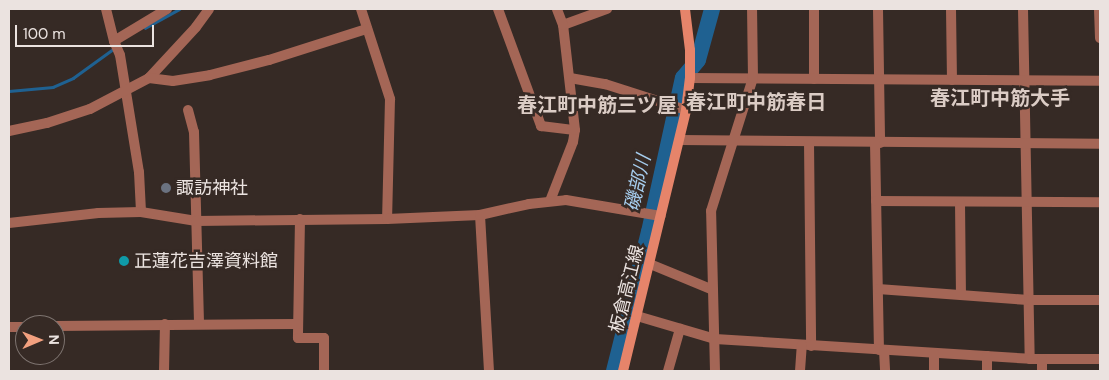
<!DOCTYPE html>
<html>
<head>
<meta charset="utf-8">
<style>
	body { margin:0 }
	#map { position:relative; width:1109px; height:380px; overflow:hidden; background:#362a25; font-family:"DM Sans","Noto Sans JP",sans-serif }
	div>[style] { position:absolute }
	.stream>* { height:2.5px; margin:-1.25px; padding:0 1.25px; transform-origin:1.25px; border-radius:1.25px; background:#1f6191 }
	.river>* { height:16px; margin:-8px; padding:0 8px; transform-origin:8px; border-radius:8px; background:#1f6191 }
	.minor>* { height:10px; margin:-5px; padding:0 5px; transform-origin:5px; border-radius:5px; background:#a46656 }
	.secondary>* { height:10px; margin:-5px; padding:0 5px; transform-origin:5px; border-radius:5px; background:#e6846a }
	.dots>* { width:14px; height:14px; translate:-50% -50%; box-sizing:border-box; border:2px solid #362a25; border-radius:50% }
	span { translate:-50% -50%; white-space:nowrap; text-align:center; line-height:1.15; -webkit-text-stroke:5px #362a25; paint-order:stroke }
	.poi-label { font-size:18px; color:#ebe3e0 }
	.left { translate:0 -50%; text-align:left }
	.street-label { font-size:18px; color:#ebe3e0 }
	.water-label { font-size:19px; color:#a6cdee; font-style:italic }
	.quarter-label { font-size:20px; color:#dbccc5; font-weight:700 }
	.frame { position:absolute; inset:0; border:10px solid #ebe3e0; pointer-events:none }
	.north { position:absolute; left:15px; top:315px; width:50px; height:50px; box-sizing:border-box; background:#362a25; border:1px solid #7e7470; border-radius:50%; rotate:89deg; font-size:14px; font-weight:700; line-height:20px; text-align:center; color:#ebe3e0 }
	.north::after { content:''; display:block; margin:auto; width:18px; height:22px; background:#f2a07f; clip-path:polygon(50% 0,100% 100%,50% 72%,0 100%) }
	.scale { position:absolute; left:15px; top:25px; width:139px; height:22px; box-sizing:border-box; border:2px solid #ebe3e0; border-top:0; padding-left:6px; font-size:15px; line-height:18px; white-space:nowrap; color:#ebe3e0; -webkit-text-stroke:4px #362a25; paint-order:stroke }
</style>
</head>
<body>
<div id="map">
	<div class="stream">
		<i style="left:145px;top:28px;width:39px;rotate:-29deg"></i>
		<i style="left:9px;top:91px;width:44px;rotate:-5.2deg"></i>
		<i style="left:53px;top:87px;width:22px;rotate:-24deg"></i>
		<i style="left:73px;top:78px;width:49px;rotate:-35.9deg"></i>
	</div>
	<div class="river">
		<i style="left:614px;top:371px;width:143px;rotate:-75.9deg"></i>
		<i style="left:649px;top:232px;width:158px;rotate:-77.6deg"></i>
		<i style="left:683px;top:78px;width:23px;rotate:-50deg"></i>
		<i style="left:698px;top:60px;width:53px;rotate:-74.6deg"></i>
	</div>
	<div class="minor">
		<i style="left:106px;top:9px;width:33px;rotate:76deg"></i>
		<i style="left:114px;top:41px;width:15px;rotate:67deg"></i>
		<i style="left:120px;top:55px;width:119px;rotate:80.8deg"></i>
		<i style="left:139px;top:172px;width:40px;rotate:87.1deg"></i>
		<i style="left:361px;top:9px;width:95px;rotate:72.1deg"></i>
		<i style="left:390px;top:99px;width:120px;rotate:91.4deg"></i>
		<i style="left:498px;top:9px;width:125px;rotate:69.8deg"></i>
		<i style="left:541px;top:126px;width:34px;rotate:7deg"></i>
		<i style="left:814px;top:9px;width:70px;rotate:90deg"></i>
		<i style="left:878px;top:9px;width:134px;rotate:89.1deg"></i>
		<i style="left:951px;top:9px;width:71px;rotate:89.2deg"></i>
		<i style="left:1023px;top:9px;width:350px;rotate:88.9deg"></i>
		<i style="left:1099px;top:9px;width:29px;rotate:88deg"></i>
		<i style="left:563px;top:25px;width:47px;rotate:-20deg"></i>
		<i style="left:114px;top:41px;width:62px;rotate:-31.1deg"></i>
		<i style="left:149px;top:78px;width:69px;rotate:-47.3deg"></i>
		<i style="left:196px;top:27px;width:22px;rotate:-54deg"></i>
		<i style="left:570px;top:78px;width:36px;rotate:10deg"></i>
		<i style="left:605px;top:84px;width:85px;rotate:17.8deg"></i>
		<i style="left:690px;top:78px;width:410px;rotate:0.4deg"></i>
		<i style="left:188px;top:110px;width:23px;rotate:75deg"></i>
		<i style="left:194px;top:132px;width:192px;rotate:88.5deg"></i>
		<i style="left:9px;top:131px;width:39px;rotate:-12deg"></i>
		<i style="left:47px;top:123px;width:45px;rotate:-18deg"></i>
		<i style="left:90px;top:109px;width:67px;rotate:-27.7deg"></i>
		<i style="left:149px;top:78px;width:24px;rotate:7deg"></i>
		<i style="left:173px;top:81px;width:37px;rotate:-9deg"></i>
		<i style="left:210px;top:75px;width:61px;rotate:-14.3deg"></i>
		<i style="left:269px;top:60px;width:103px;rotate:-17.6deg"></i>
		<i style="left:680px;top:140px;width:420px;rotate:0.5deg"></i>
		<i style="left:809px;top:142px;width:204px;rotate:89.4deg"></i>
		<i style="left:875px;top:143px;width:207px;rotate:88.9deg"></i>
		<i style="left:550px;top:201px;width:63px;rotate:-68.7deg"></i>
		<i style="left:573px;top:142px;width:12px;rotate:-81deg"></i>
		<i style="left:575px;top:130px;width:106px;rotate:-96.5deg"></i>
		<i style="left:563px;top:25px;width:17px;rotate:-111deg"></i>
		<i style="left:876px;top:201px;width:224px;rotate:0.3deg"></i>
		<i style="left:960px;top:202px;width:93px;rotate:89.4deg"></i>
		<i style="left:480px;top:215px;width:156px;rotate:86.7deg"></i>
		<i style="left:300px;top:219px;width:119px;rotate:91deg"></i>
		<i style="left:298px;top:338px;width:26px"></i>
		<i style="left:324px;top:338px;width:33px;rotate:90deg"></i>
		<i style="left:9px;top:223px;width:90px;rotate:-6.4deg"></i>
		<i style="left:98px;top:213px;width:43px;rotate:-1.3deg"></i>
		<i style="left:141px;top:212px;width:56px;rotate:9.3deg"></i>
		<i style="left:196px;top:221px;width:191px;rotate:-0.6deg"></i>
		<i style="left:387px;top:219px;width:93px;rotate:-2.5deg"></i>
		<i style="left:480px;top:215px;width:50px;rotate:-12.7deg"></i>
		<i style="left:529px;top:204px;width:37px;rotate:-6deg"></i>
		<i style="left:566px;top:200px;width:96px;rotate:9.6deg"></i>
		<i style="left:650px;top:264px;width:68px;rotate:22.4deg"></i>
		<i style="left:878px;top:289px;width:151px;rotate:4.2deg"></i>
		<i style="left:1029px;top:300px;width:71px"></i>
		<i style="left:637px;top:316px;width:81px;rotate:16.4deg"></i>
		<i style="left:715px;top:339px;width:316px;rotate:3.6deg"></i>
		<i style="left:1030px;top:359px;width:70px"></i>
		<i style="left:55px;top:326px;width:243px;rotate:-0.5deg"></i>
		<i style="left:9px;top:327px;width:16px"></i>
		<i style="left:884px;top:350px;width:21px;rotate:87deg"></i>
		<i style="left:164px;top:371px;width:47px;rotate:-88.8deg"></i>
		<i style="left:668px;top:371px;width:44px;rotate:-74.1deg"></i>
		<i style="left:715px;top:371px;width:160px;rotate:-91.4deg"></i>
		<i style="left:711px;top:211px;width:139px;rotate:-72.5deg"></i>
		<i style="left:753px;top:78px;width:69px;rotate:-90.8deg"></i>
		<i style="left:800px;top:371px;width:26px;rotate:-86deg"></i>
		<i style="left:934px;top:371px;width:18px;rotate:-90deg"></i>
		<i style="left:987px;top:371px;width:15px;rotate:-90deg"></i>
		<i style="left:1042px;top:371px;width:12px;rotate:-90deg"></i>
	</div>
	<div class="secondary">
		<i style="left:623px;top:371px;width:268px;rotate:-76.4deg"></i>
		<i style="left:686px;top:110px;width:32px;rotate:-83deg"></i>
		<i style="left:690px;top:78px;width:28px;rotate:-90deg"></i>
		<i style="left:690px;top:50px;width:41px;rotate:-97deg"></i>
	</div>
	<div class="dots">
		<i style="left:166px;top:188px;background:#6b7280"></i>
		<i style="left:124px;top:261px;background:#0f9aa8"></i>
	</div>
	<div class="poi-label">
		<span class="left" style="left:176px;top:188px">諏訪神社</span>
		<span class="left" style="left:134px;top:261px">正蓮花吉澤資料館</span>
	</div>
	<div class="street-label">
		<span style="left:627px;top:289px;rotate:-76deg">板倉高江線</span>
	</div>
	<div class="water-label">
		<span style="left:638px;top:183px;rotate:-77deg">磯部川</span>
	</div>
	<div class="quarter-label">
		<span style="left:1000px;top:98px">春江町中筋大手</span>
		<span style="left:756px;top:102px">春江町中筋春日</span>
		<span style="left:597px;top:105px">春江町中筋三ツ屋</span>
	</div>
	<div class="frame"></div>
	<div class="north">N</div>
	<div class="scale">100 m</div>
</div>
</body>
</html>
